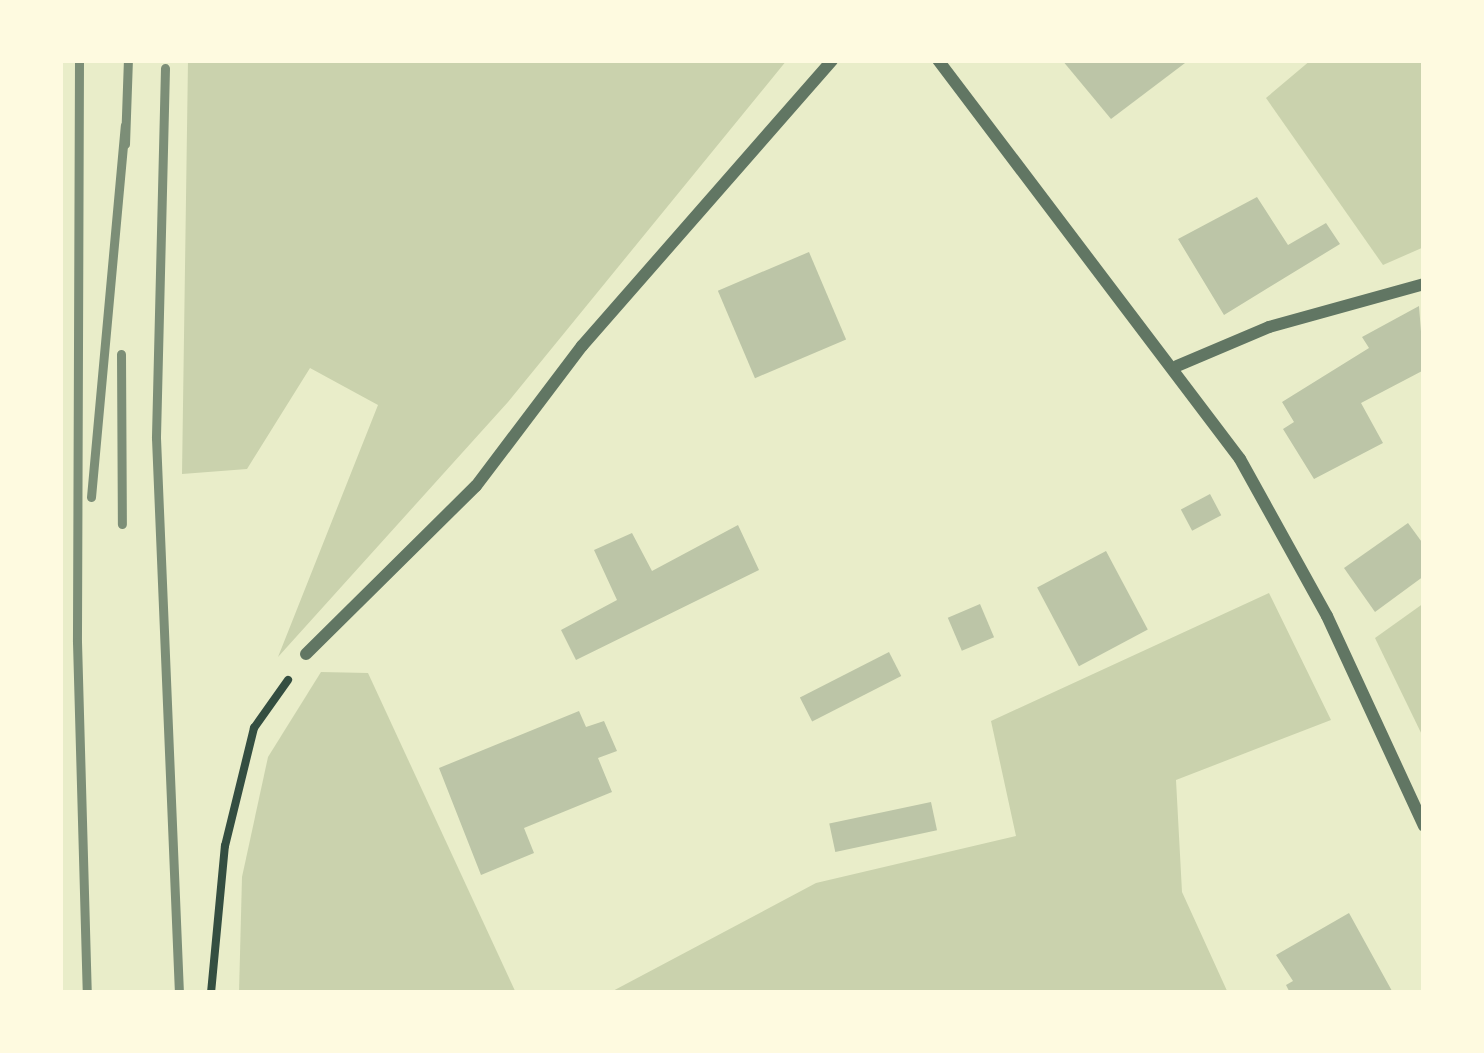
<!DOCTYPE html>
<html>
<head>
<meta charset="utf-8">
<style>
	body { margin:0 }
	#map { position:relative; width:1484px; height:1053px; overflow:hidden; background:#e9edc9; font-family:Commissioner,sans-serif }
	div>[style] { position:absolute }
	.green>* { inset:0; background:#cad2ad }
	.building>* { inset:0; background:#bcc5a7; transform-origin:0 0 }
	.path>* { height:8px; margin:-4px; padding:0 4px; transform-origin:4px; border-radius:4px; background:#344e41 }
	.minor>* { height:12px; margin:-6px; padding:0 6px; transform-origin:6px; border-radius:6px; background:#617663 }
	.rail>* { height:9px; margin:-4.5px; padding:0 4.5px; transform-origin:4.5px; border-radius:4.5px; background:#7c8e77 }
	span { translate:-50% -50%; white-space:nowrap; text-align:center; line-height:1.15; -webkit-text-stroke:9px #fefae0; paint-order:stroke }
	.frame { position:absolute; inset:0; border:63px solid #fefae0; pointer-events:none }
</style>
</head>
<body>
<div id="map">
	<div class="green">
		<i style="clip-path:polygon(188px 60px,787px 60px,508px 402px,278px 657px,378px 405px,310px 368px,247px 469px,182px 474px)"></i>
		<i style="clip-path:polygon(1311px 60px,1424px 60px,1424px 247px,1383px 265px,1266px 98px)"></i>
		<i style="clip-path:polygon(1269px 593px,1331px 720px,1176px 780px,1182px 892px,1228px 993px,609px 993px,816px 883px,1016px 836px,991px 721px)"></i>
		<i style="clip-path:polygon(1424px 603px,1424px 739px,1375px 638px)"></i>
		<i style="clip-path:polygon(321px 672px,368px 673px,516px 993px,239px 993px,242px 877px,268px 757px)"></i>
	</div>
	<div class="building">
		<i style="clip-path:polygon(1062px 60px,1189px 60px,1111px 119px)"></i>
		<i style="clip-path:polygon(1257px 197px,1288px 245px,1326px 223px,1340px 244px,1224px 315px,1178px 239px)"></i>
		<i style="left:809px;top:252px;width:95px;height:99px;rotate:67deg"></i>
		<i style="clip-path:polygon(1419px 306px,1424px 370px,1361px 403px,1383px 443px,1314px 479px,1283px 429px,1294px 422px,1282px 402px,1369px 348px,1362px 337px)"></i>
		<i style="left:1210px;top:494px;width:24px;height:33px;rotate:62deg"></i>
		<i style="clip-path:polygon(1408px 523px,1424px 545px,1424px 576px,1375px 612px,1344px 568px)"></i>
		<i style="clip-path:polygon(738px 525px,759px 570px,576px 660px,561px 630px,617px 600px,594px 550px,632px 533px,652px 571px)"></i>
		<i style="left:1106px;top:551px;width:89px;height:78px;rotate:62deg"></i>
		<i style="left:980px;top:604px;width:36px;height:35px;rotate:67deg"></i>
		<i style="left:889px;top:652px;width:27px;height:100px;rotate:63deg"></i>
		<i style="clip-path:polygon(579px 711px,586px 727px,604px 721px,617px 751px,598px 758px,612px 792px,524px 828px,534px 853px,481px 875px,439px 768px)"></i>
		<i style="left:931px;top:802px;width:29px;height:104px;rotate:78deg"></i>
		<i style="clip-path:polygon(1349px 913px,1392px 991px,1290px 993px,1286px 985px,1293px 981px,1276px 955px)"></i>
	</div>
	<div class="path">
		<i style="left:211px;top:993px;width:148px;rotate:-84.6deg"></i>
		<i style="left:225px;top:846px;width:122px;rotate:-76.2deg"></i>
		<i style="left:254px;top:728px;width:59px;rotate:-54.7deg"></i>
	</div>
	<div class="minor">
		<i style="left:938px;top:60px;width:500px;rotate:52.88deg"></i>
		<i style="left:1240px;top:459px;width:179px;rotate:61deg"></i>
		<i style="left:1327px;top:616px;width:231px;rotate:65.2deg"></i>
		<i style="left:1177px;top:366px;width:100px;rotate:-23deg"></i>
		<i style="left:1269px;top:327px;width:161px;rotate:-15.5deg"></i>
		<i style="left:306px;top:654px;width:239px;rotate:-44.7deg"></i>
		<i style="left:476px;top:486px;width:176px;rotate:-52.9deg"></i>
		<i style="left:582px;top:346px;width:380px;rotate:-48.8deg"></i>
	</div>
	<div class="rail">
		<i style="left:79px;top:60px;width:582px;rotate:90.2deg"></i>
		<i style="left:77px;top:642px;width:351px;rotate:88.4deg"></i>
		<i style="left:165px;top:68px;width:370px;rotate:91.4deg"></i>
		<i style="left:156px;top:438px;width:555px;rotate:87.63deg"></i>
		<i style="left:125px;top:144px;width:84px;rotate:-88deg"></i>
		<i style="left:121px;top:354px;width:170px;rotate:89.7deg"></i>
		<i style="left:91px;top:497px;width:373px;rotate:-84.8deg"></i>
	</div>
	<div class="frame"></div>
</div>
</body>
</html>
